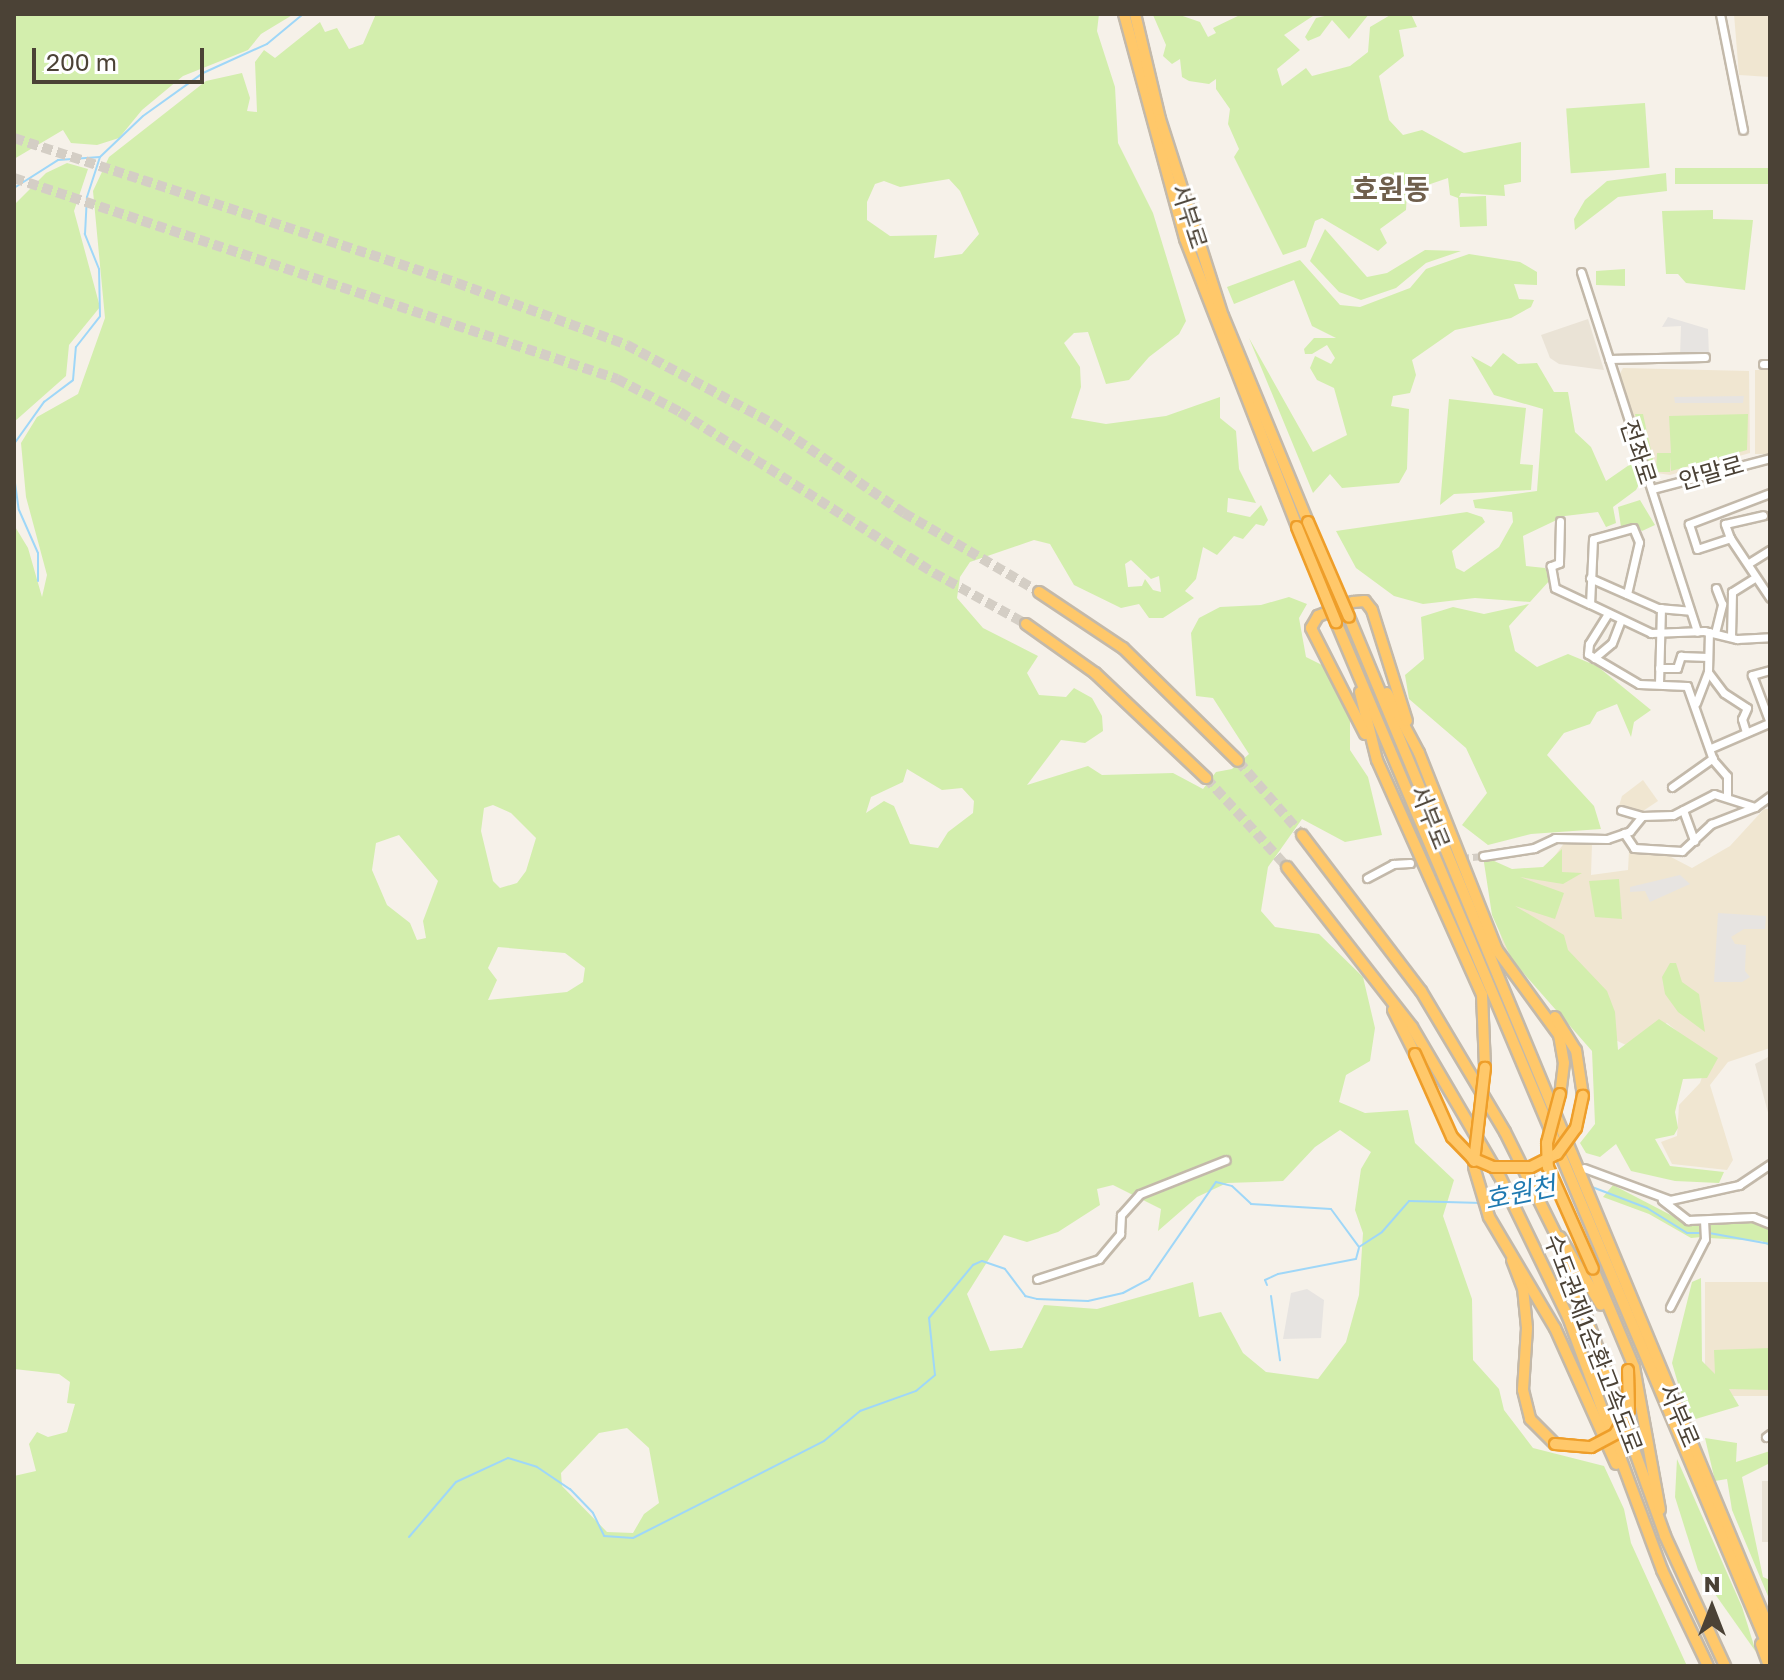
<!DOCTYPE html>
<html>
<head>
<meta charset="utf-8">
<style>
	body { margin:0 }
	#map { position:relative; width:1784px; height:1680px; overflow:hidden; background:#f6f1e9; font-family:"Golos Text","Noto Sans KR",sans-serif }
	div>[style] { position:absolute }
	.residential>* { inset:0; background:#eae3d6; transform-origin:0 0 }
	.education>* { inset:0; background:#f0e6d1; transform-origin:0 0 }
	.green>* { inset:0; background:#d3eead; transform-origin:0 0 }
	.parking>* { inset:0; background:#e7e4e1 }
	.stream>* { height:2px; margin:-1px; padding:0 1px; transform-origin:1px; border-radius:1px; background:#9fd7f8 }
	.minor-tunnel>* { height:7px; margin-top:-3.5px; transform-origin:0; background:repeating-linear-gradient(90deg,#d4cec5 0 7px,transparent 0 10.5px) }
	.highway-tunnel>* { height:10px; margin-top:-5px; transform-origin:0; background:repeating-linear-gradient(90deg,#d4cec5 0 10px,transparent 0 15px) }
	.roads { filter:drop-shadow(2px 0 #c3b9aa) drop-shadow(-2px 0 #c3b9aa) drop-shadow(0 2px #c3b9aa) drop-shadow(0 -2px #c3b9aa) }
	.minor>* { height:7px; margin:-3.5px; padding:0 3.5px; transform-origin:3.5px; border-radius:3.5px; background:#fff }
	.highway>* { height:10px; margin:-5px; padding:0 5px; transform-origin:5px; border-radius:5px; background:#ffc86a }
	.bridges { filter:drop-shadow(2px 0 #ee9e2a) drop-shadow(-2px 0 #ee9e2a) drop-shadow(0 2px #ee9e2a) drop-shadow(0 -2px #ee9e2a) }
	.highway-bridge>* { height:10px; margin:-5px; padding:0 5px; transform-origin:5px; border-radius:5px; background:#ffc86a }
	span { translate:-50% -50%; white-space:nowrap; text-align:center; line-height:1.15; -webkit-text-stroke:6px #fff; paint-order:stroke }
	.street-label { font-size:24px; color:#4b4236 }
	.water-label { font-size:26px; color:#207ab1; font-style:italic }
	.quarter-label { font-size:28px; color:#6f5f4c; font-weight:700 }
	.frame { position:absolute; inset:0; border:16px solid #4b4236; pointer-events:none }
	.north { position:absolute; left:1672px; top:1568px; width:80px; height:80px; -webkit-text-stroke:6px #fff; paint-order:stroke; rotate:0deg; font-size:22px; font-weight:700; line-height:32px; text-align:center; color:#4b4236 }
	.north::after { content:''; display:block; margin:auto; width:28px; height:36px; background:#4b4236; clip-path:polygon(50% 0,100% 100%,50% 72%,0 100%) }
	.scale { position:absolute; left:32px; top:48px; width:172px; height:36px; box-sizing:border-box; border:4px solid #4b4236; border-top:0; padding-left:10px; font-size:24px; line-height:28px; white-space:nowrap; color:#4b4236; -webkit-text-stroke:6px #fff; paint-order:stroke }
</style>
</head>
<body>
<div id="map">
	<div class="residential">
		<i style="clip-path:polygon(1588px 319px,1604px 370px,1559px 364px,1550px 358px,1541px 335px)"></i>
		<i style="clip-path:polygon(1770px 1056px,1770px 1120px,1755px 1064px)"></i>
		<i style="left:1762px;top:1481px;width:8px;height:61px"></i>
	</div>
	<div class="education">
		<i style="clip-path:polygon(1734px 14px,1770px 14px,1770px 77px,1739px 75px)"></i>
		<i style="clip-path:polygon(1623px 368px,1749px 371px,1750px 453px,1670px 475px,1650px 472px,1618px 377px)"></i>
		<i style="left:1755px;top:370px;width:15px;height:84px"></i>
		<i style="clip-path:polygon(1643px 780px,1658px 801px,1640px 813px,1619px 806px,1622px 796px)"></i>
		<i style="clip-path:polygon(1764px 809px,1770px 809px,1770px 1048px,1728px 1062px,1710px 1085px,1733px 1160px,1727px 1170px,1672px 1164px,1661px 1142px,1677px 1136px,1679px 1105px,1700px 1083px,1709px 1057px,1667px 1023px,1628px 1046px,1603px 1034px,1506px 956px,1499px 929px,1505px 871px,1545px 869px,1565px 842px,1592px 844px,1591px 875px,1628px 870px,1629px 851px,1669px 856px,1692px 868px,1730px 846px)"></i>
		<i style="left:1705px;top:1282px;width:65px;height:114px"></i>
	</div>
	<div class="green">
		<i style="clip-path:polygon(14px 14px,294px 14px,261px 34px,248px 50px,183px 76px,142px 110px,119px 138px,97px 145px,71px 143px,63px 130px,14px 159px)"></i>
		<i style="clip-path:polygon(evenodd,376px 14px,1099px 14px,1097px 31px,1115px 87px,1118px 143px,1153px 213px,1186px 321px,1179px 334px,1149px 357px,1129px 380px,1106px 384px,1088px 332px,1074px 333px,1064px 343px,1080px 367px,1081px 387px,1071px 418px,1106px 424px,1166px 416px,1220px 397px,1220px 418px,1236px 431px,1239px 469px,1256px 503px,1228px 498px,1227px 512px,1250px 517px,1261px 505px,1268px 520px,1264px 526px,1256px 524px,1243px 539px,1234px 536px,1217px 555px,1203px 547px,1196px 579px,1185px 591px,1194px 598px,1163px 618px,1149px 618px,1139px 604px,1121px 608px,1074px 585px,1050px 544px,1034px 540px,970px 562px,960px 577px,957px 598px,983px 628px,1038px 656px,1027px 673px,1039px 695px,1066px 697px,1074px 688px,1092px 698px,1102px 716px,1103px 731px,1085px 743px,1061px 740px,1027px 785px,1088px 766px,1102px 775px,1173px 773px,1203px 789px,1216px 772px,1232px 769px,1249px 754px,1213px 698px,1196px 696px,1191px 633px,1199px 618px,1220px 607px,1261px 605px,1289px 597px,1307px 604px,1299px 618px,1306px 657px,1328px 668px,1350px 716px,1350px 750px,1368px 777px,1382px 835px,1345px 842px,1302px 819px,1268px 867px,1261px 911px,1275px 927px,1319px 934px,1363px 977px,1375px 1028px,1370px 1061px,1346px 1075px,1339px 1102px,1365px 1113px,1408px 1110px,1415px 1143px,1454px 1180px,1443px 1216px,1472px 1299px,1473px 1360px,1499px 1389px,1504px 1410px,1533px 1448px,1604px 1466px,1624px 1509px,1631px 1543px,1687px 1666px,14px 1666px,14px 1476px,36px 1471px,29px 1444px,37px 1432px,48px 1437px,67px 1432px,75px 1404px,67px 1403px,70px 1382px,59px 1374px,14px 1369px,14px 525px,28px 548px,42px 597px,47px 575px,26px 497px,21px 443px,37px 417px,78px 394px,105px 318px,93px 191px,109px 157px,206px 81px,242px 73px,250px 98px,247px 111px,257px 112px,255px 62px,264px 50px,275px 58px,320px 22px,325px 32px,337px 28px,349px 49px,363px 44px,376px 14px,949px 179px,960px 191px,979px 234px,962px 254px,934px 258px,937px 235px,890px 236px,867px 220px,867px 202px,875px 184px,884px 181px,900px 187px,949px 179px,376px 14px,1131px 560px,1151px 579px,1159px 576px,1161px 592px,1153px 590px,1145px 579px,1142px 586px,1128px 587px,1125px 564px,1131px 560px,376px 14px,907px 769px,942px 790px,962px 788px,974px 801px,973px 813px,948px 832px,938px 848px,910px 844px,894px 806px,884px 801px,866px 813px,871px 797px,903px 782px,907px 769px,376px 14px,493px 805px,511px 813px,536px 838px,526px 871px,517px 883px,500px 888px,493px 881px,481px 831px,484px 808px,493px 805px,376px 14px,399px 835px,438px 881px,423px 921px,426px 938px,417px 940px,410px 923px,387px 905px,372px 870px,376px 843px,399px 835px,376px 14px,498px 947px,565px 953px,585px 968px,583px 982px,567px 992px,488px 1000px,497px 980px,488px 968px,498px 947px,376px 14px,1340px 1130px,1371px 1152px,1361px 1169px,1355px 1210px,1363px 1233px,1359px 1295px,1346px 1342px,1318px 1379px,1266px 1372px,1243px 1353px,1221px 1312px,1199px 1317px,1193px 1282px,1097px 1309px,1044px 1305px,1022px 1348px,990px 1351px,967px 1294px,1004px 1235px,1027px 1242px,1058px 1232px,1100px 1205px,1097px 1189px,1113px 1185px,1161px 1209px,1158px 1231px,1197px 1197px,1227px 1183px,1283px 1181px,1315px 1147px,1340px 1130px,376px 14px,627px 1428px,649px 1448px,659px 1503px,644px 1514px,633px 1533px,607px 1532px,562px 1486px,561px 1473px,599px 1433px,627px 1428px)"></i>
		<i style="clip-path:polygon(1177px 14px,1200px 22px,1208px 37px,1216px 33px,1213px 28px,1242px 14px,1316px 14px,1284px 35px,1300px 50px,1277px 69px,1282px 86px,1306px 68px,1312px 76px,1350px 66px,1368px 52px,1370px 27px,1392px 14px,1411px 14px,1417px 27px,1399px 30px,1404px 56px,1379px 76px,1389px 120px,1403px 135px,1422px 130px,1464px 153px,1521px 142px,1521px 182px,1504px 185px,1505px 196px,1461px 193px,1459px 197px,1486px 196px,1487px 226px,1460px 227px,1458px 198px,1450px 195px,1448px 178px,1407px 192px,1406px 210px,1380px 229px,1387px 243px,1378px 251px,1322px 218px,1315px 221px,1306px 247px,1283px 255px,1234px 157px,1239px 149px,1228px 124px,1230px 109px,1216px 89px,1216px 79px,1209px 84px,1189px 81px,1182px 77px,1180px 59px,1172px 64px,1163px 56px,1166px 45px,1153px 15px)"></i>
		<i style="clip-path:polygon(1333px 14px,1369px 14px,1349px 39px,1332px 20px,1320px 36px,1308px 41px,1305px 37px,1316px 18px)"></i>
		<i style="left:1645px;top:103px;width:65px;height:79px;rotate:86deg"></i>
		<i style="clip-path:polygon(67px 163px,88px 169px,74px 211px,100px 307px,69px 345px,66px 376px,14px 422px,14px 205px,46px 173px)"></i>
		<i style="left:1770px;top:168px;width:16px;height:95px;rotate:90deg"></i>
		<i style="clip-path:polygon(1666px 173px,1667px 191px,1618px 197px,1575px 230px,1574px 219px,1585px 200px,1607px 181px)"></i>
		<i style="clip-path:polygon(1713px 210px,1713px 219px,1753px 220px,1745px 290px,1686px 283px,1678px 274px,1666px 274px,1662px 211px)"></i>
		<i style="clip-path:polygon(1325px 229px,1367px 277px,1387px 273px,1425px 250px,1461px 251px,1426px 263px,1396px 288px,1361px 300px,1339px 292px,1310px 261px)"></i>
		<i style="clip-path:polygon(1469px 254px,1520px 262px,1537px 272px,1537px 285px,1514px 284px,1519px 299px,1534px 300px,1531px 307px,1511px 318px,1455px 330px,1412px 360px,1416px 375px,1410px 393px,1393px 396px,1391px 406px,1409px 409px,1407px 469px,1399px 483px,1342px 488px,1330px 474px,1313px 493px,1249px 338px,1313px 452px,1347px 435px,1334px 388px,1317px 380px,1310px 368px,1315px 356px,1331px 364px,1335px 358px,1327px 345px,1312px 354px,1305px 354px,1304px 349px,1314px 338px,1336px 338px,1312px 326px,1294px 280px,1234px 304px,1227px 287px,1300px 260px,1340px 305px,1360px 307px,1410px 288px,1426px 269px)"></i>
		<i style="clip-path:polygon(1625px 269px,1625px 286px,1596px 285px,1596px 271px)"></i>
		<i style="clip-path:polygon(1503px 353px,1518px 364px,1537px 363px,1554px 392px,1568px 392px,1575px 432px,1591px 447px,1606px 481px,1632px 463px,1643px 477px,1636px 490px,1613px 507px,1616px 523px,1606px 527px,1598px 512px,1565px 516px,1523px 536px,1526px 566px,1545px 568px,1550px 580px,1530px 602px,1475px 598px,1423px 604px,1394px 596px,1356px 568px,1336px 531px,1467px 512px,1482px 517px,1485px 522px,1452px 551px,1456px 568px,1464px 572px,1499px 547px,1513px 522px,1512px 512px,1475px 508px,1473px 500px,1537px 491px,1543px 409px,1494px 395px,1471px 356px,1491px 367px)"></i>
		<i style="clip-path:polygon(1626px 382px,1635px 414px,1643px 414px,1655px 468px,1651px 471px)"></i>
		<i style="clip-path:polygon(1449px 399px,1526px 408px,1520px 464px,1533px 465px,1531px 490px,1454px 494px,1440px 505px)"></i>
		<i style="clip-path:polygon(1748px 414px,1747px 450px,1671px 471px,1670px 456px,1670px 472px,1656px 472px,1657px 453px,1671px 453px,1669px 416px)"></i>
		<i style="clip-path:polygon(1640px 500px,1655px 525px,1642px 531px,1635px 525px,1621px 527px,1618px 507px)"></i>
		<i style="clip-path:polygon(1529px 604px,1509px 626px,1515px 651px,1537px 667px,1568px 654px,1597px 666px,1651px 710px,1634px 722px,1631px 737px,1617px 704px,1597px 712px,1590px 724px,1564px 733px,1547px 755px,1594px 806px,1601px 829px,1531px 834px,1488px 845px,1462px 825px,1487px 793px,1466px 748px,1409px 699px,1405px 675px,1424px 659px,1421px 617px,1453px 607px,1484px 614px)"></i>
		<i style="clip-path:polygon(1562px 849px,1562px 872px,1582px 873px,1563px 884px,1520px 877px,1564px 893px,1555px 919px,1515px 906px,1564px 935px,1568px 950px,1607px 991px,1615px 1012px,1618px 1050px,1659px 1019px,1718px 1058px,1707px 1078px,1683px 1079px,1675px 1112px,1678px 1128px,1674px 1135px,1655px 1139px,1670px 1166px,1724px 1172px,1719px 1183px,1675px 1181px,1631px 1171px,1616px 1144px,1600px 1157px,1586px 1153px,1580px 1143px,1595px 1124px,1592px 1051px,1512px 960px,1492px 915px,1483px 856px,1512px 869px,1543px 867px)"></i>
		<i style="clip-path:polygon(1619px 879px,1622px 919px,1595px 917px,1589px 881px)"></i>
		<i style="clip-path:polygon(1670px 963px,1676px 963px,1682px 982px,1699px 994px,1705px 1032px,1678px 1012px,1665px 994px,1662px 977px)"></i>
		<i style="clip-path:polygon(1613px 1185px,1688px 1224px,1701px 1225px,1702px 1237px,1691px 1238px,1649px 1214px,1603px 1197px)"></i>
		<i style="clip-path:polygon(1754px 1222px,1770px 1229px,1770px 1247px,1762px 1241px,1709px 1238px,1708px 1224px)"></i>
		<i style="clip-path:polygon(1701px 1278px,1702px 1361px,1715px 1374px,1714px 1350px,1770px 1348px,1770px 1390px,1729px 1389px,1739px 1406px,1689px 1421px,1672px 1363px,1692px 1282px)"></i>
		<i style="clip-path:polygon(1705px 1438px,1737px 1443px,1736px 1462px,1770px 1451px,1770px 1463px,1742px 1477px,1763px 1577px,1770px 1580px,1770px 1601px,1732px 1510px,1727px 1479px,1715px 1481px)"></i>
		<i style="clip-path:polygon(1677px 1459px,1742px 1607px,1756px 1652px,1698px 1570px,1675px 1497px)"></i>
	</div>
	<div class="parking">
		<i style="clip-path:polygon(1668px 317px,1708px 329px,1709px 355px,1680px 356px,1681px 326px,1662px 327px)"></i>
		<i style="clip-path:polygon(1744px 396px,1743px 403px,1675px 403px,1674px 397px)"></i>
		<i style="clip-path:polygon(1680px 875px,1690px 884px,1650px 902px,1645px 891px,1630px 892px,1630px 887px)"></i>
		<i style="clip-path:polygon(1718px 913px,1766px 916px,1765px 929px,1744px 929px,1731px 937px,1735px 944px,1746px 945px,1745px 971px,1750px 977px,1742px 982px,1714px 982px)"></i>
		<i style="clip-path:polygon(1307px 1289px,1324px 1300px,1321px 1338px,1283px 1339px,1291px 1293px)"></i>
	</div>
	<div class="stream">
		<i style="left:14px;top:188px;width:52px;rotate:-32.5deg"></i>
		<i style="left:58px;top:160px;width:42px;rotate:-4.1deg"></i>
		<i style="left:14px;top:444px;width:52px;rotate:-54.5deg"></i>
		<i style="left:44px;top:402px;width:36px;rotate:-37deg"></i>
		<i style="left:73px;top:380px;width:33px;rotate:-85deg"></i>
		<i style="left:76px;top:347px;width:39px;rotate:-52deg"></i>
		<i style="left:100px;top:316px;width:47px;rotate:-91.2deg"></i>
		<i style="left:99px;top:269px;width:38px;rotate:-112deg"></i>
		<i style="left:85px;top:234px;width:37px;rotate:-87deg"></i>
		<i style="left:87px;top:197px;width:42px;rotate:-72deg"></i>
		<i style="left:100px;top:157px;width:59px;rotate:-43.6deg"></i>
		<i style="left:143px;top:116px;width:74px;rotate:-35.6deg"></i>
		<i style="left:203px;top:73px;width:70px;rotate:-24.4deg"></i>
		<i style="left:267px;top:44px;width:47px;rotate:-39.8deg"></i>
		<i style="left:14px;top:476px;width:34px;rotate:82deg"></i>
		<i style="left:19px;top:510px;width:47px;rotate:66.2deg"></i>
		<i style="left:38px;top:553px;width:28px;rotate:90deg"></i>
		<i style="left:1537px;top:1184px;width:13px;rotate:-4deg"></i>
		<i style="left:1592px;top:1187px;width:59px;rotate:20.9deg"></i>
		<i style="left:1647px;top:1208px;width:47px;rotate:32deg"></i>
		<i style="left:1687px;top:1233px;width:16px"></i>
		<i style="left:1510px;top:1193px;width:17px;rotate:-24deg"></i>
		<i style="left:1488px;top:1202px;width:17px;rotate:-24deg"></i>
		<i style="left:1709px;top:1233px;width:62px;rotate:10.2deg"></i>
		<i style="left:1267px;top:1285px;width:5px;rotate:-112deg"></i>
		<i style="left:1265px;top:1280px;width:14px;rotate:-25deg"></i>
		<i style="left:1278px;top:1274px;width:79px;rotate:-10.9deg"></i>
		<i style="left:1356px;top:1259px;width:11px;rotate:-75deg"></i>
		<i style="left:1271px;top:1296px;width:65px;rotate:82deg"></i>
		<i style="left:409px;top:1537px;width:72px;rotate:-49.5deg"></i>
		<i style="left:456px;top:1482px;width:57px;rotate:-24.8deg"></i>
		<i style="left:508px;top:1458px;width:30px;rotate:17deg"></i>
		<i style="left:537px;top:1467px;width:40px;rotate:34deg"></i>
		<i style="left:570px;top:1489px;width:33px;rotate:46deg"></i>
		<i style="left:593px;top:1513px;width:25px;rotate:64deg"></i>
		<i style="left:604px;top:1536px;width:29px;rotate:4deg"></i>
		<i style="left:633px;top:1538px;width:214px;rotate:-26.9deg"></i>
		<i style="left:824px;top:1441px;width:47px;rotate:-39.8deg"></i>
		<i style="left:860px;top:1411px;width:59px;rotate:-19.7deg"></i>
		<i style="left:916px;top:1391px;width:25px;rotate:-40deg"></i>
		<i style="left:935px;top:1375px;width:57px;rotate:-96deg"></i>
		<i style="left:929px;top:1318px;width:69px;rotate:-50.3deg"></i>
		<i style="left:973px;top:1265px;width:10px;rotate:-24deg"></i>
		<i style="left:982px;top:1261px;width:24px;rotate:19deg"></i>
		<i style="left:1005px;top:1269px;width:34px;rotate:53deg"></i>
		<i style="left:1025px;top:1296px;width:12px;rotate:14deg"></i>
		<i style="left:1037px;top:1299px;width:51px;rotate:2.2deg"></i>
		<i style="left:1088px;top:1301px;width:36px;rotate:-13deg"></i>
		<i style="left:1123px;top:1293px;width:30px;rotate:-28deg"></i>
		<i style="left:1149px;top:1279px;width:118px;rotate:-55.4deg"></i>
		<i style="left:1216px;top:1182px;width:16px;rotate:14deg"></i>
		<i style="left:1232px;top:1186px;width:26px;rotate:43deg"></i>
		<i style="left:1251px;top:1204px;width:80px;rotate:3.6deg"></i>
		<i style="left:1331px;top:1209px;width:47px;rotate:53.6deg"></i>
		<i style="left:1359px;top:1247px;width:27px;rotate:-33deg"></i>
		<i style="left:1382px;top:1232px;width:41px;rotate:-48.9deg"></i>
		<i style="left:1409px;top:1201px;width:73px;rotate:1.6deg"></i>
	</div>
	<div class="minor-tunnel">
		<i style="left:1410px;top:863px;width:73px;rotate:-5.5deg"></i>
	</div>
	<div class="highway-tunnel">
		<i style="left:14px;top:138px;width:466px;rotate:18.1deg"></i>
		<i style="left:457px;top:283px;width:181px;rotate:20deg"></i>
		<i style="left:627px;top:345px;width:165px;rotate:28.3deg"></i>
		<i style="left:772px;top:423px;width:160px;rotate:34.3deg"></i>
		<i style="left:904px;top:513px;width:156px;rotate:30.3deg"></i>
		<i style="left:14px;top:178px;width:636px;rotate:18.43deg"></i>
		<i style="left:617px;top:379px;width:71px;rotate:27.6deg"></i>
		<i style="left:680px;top:412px;width:301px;rotate:32.4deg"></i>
		<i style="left:934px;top:573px;width:105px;rotate:29deg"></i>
		<i style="left:1238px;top:761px;width:98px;rotate:49.1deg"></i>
		<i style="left:1206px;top:778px;width:120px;rotate:47.7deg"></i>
	</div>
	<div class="roads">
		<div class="minor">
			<i style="left:1720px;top:14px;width:118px;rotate:78.8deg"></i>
			<i style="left:1581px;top:272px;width:378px;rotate:72.1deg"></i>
			<i style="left:1609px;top:359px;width:96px;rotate:-1.2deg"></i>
			<i style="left:1763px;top:364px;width:7px"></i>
			<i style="left:1652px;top:489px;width:122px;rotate:-14.7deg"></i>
			<i style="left:1770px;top:493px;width:87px;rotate:159.1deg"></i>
			<i style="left:1689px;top:524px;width:26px;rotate:72deg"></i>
			<i style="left:1697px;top:549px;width:35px;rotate:-18deg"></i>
			<i style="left:1730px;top:538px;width:72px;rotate:56.3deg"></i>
			<i style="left:1560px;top:521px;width:42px;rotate:91.4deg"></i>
			<i style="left:1559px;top:563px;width:9px;rotate:159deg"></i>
			<i style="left:1551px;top:566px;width:22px;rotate:80deg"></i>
			<i style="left:1555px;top:588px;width:38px;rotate:25deg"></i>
			<i style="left:1730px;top:538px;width:15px;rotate:-110deg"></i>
			<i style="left:1725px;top:524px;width:39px;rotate:-13deg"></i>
			<i style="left:1749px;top:563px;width:25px;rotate:-32deg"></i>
			<i style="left:1590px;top:578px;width:74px;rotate:23.8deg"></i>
			<i style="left:1658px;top:608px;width:32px;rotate:5deg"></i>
			<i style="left:1627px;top:594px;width:53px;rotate:-77deg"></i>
			<i style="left:1639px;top:542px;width:15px;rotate:-113deg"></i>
			<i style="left:1633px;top:528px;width:41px;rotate:164.6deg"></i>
			<i style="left:1593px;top:539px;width:65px;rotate:92.6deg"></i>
			<i style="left:1590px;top:604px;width:68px;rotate:25.4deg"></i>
			<i style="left:1651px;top:633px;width:53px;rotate:-2.2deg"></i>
			<i style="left:1704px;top:631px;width:34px;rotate:14deg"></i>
			<i style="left:1737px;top:639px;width:33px;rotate:-3deg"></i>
			<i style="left:1607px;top:615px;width:34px;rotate:122deg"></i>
			<i style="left:1589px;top:644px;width:10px;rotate:96deg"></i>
			<i style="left:1588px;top:654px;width:59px;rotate:30.5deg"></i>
			<i style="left:1639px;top:684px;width:48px;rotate:2.4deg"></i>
			<i style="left:1687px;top:686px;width:78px;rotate:70.6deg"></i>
			<i style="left:1713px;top:760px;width:21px;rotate:49deg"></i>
			<i style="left:1727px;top:776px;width:21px;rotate:90deg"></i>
			<i style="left:1715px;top:633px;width:30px;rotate:-76deg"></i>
			<i style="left:1722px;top:604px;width:17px;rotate:-111deg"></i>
			<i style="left:1731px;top:637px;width:45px;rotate:-88.7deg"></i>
			<i style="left:1732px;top:592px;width:25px;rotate:-32deg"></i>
			<i style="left:1594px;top:658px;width:23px;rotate:-40deg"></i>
			<i style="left:1612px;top:643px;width:22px;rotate:-69deg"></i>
			<i style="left:1659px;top:668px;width:18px"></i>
			<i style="left:1677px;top:668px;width:13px;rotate:-72deg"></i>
			<i style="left:1681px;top:656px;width:27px;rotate:2deg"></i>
			<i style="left:1770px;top:670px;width:19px;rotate:164deg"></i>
			<i style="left:1752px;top:675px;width:51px;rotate:69.4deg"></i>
			<i style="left:1708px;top:672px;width:26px;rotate:53deg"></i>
			<i style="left:1724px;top:693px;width:27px;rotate:33deg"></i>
			<i style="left:1747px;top:708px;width:12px;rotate:114deg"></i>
			<i style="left:1742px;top:719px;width:14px;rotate:73deg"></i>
			<i style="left:1659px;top:684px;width:76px;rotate:-88.5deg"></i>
			<i style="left:1696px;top:703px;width:33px;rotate:-69deg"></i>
			<i style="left:1708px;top:672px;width:40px;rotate:-88.6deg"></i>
			<i style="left:1711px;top:748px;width:63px;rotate:-23.3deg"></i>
			<i style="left:1672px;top:787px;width:50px;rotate:-35.3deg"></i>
			<i style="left:1621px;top:810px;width:22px;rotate:16deg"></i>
			<i style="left:1683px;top:810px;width:33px;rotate:70deg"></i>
			<i style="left:1624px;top:833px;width:18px;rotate:56deg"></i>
			<i style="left:1634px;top:848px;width:48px;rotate:3.6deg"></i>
			<i style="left:1682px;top:851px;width:40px;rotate:-43deg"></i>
			<i style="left:1711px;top:824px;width:47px;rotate:-21.1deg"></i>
			<i style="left:1483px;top:856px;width:52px;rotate:-8.9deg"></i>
			<i style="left:1534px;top:848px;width:23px;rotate:-25deg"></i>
			<i style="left:1555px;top:838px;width:52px;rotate:1.1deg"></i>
			<i style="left:1607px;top:839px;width:24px;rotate:-19deg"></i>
			<i style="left:1630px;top:831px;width:19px;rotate:-51deg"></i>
			<i style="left:1642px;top:816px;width:31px;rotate:-2deg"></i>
			<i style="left:1673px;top:815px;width:46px;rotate:-27.1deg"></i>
			<i style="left:1714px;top:794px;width:43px;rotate:17.6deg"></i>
			<i style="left:1755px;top:807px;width:19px;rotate:-36deg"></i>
			<i style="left:1367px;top:878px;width:30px;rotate:-28deg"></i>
			<i style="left:1393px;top:864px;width:17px;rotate:-3deg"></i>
			<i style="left:1584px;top:1168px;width:92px;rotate:20.4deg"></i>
			<i style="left:1670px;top:1200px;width:71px;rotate:-12.3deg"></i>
			<i style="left:1739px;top:1185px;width:37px;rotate:-34deg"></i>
			<i style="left:1662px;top:1200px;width:33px;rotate:38deg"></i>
			<i style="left:1688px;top:1220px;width:65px;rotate:-2.6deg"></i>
			<i style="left:1753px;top:1217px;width:18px;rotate:22deg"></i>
			<i style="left:1037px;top:1279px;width:65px;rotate:-17.9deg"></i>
			<i style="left:1099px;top:1259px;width:33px;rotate:-50deg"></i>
			<i style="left:1120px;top:1234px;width:19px;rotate:-87deg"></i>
			<i style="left:1121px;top:1215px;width:28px;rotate:-48deg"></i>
			<i style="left:1140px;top:1194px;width:92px;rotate:-21.6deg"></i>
			<i style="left:1670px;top:1307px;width:76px;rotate:-62.8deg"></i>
			<i style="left:1705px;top:1239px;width:18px;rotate:-93deg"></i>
			<i style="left:1766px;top:1437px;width:5px;rotate:-37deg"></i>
		</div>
		<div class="highway">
			<i style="left:1124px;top:14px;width:233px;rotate:74.8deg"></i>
			<i style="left:1185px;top:239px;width:309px;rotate:68.7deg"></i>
			<i style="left:1135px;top:14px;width:108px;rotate:76.6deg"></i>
			<i style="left:1160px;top:119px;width:207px;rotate:72.3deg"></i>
			<i style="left:1223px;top:316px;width:223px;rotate:67.6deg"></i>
			<i style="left:1039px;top:592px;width:101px;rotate:33.7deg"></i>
			<i style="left:1123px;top:648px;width:161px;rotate:44.5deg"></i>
			<i style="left:1349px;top:617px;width:1098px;rotate:67.45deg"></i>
			<i style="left:1336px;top:622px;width:1117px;rotate:67.13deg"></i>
			<i style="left:1026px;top:624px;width:85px;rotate:35.4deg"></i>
			<i style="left:1095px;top:673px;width:153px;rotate:43.4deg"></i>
			<i style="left:1360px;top:692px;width:70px;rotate:76deg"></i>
			<i style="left:1377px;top:760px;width:257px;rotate:65.9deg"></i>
			<i style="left:1482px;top:995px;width:73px;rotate:87.6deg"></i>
			<i style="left:1387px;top:693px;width:68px;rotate:61.9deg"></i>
			<i style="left:1419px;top:753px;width:212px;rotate:68.4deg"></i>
			<i style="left:1497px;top:950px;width:105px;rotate:53.9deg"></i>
			<i style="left:1559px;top:1035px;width:28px;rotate:80deg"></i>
			<i style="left:1564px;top:1063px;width:31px;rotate:97deg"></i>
			<i style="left:1365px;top:734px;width:119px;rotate:-117deg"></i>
			<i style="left:1311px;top:628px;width:14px;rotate:-60deg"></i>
			<i style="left:1318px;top:616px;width:38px;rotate:-22deg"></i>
			<i style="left:1353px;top:602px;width:12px;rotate:-5deg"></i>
			<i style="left:1365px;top:601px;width:11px;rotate:52deg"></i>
			<i style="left:1372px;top:610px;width:116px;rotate:72.5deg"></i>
			<i style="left:1302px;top:835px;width:196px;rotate:52.7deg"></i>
			<i style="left:1421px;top:991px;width:164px;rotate:59.2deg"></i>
			<i style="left:1505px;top:1132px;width:122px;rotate:63.6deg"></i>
			<i style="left:1559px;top:1241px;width:313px;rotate:70.2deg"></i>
			<i style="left:1665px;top:1536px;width:143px;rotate:65.2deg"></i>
			<i style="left:1287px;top:867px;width:203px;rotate:52deg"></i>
			<i style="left:1412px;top:1027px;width:172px;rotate:59.6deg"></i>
			<i style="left:1499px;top:1175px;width:158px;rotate:64.1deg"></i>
			<i style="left:1568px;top:1317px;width:270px;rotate:69.6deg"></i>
			<i style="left:1662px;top:1570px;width:106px;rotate:64.4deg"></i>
			<i style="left:1393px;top:1010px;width:49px;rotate:63.4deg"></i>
			<i style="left:1555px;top:1017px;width:39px;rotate:58deg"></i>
			<i style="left:1576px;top:1050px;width:47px;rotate:81.3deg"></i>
			<i style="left:1474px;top:1167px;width:52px;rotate:73.3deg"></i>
			<i style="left:1489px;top:1217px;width:129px;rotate:59.3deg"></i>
			<i style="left:1555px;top:1328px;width:149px;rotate:65.8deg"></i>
			<i style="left:1560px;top:1237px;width:79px;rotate:58.9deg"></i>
			<i style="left:1512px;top:1260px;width:30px;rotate:69deg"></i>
			<i style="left:1523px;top:1288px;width:40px;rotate:84.3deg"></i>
			<i style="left:1527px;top:1328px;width:62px;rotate:93.7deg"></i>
			<i style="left:1523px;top:1390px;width:30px;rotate:76deg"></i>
			<i style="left:1530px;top:1419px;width:35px;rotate:45deg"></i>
			<i style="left:1593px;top:1269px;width:106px;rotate:67.3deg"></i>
			<i style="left:1634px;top:1367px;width:145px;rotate:79.7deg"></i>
			<i style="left:1761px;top:1644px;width:23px;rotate:70deg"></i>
		</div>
	</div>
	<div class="bridges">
		<div class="highway-bridge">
			<i style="left:1308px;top:522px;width:103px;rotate:66.7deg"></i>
			<i style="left:1297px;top:527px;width:103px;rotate:67.7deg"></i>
			<i style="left:1415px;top:1054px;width:91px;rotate:66deg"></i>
			<i style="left:1452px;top:1137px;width:29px;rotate:46deg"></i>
			<i style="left:1472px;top:1158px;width:23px;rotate:23deg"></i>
			<i style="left:1493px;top:1167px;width:38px"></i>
			<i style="left:1531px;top:1167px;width:29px;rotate:-27deg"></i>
			<i style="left:1557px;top:1154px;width:32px;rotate:-54deg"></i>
			<i style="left:1576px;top:1128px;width:33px;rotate:-78deg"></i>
			<i style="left:1560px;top:1094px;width:51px;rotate:104.9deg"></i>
			<i style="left:1547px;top:1143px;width:24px;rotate:88deg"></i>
			<i style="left:1548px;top:1167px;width:111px;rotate:66.2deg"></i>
			<i style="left:1474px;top:1161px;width:94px;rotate:-83.3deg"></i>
			<i style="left:1555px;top:1444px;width:36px;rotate:5deg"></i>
			<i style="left:1591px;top:1447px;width:27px;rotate:-28deg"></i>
			<i style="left:1615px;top:1434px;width:28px;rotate:-60deg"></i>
			<i style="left:1629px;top:1410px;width:40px;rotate:-91.4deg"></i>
		</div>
	</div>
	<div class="street-label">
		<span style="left:1190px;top:216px;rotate:72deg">서부로</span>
		<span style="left:1639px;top:452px;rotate:72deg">전좌로</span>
		<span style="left:1711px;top:472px;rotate:-16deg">안말로</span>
		<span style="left:1431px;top:817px;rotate:68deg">서부로</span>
		<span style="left:1594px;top:1343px;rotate:69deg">수도권제1순환고속도로</span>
		<span style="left:1680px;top:1415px;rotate:67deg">서부로</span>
	</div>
	<div class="water-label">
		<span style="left:1520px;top:1193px;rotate:-12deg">호원천</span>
	</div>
	<div class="quarter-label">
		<span style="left:1391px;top:189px">호원동</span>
	</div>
	<div class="frame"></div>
	<div class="north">N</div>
	<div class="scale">200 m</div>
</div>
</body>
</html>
